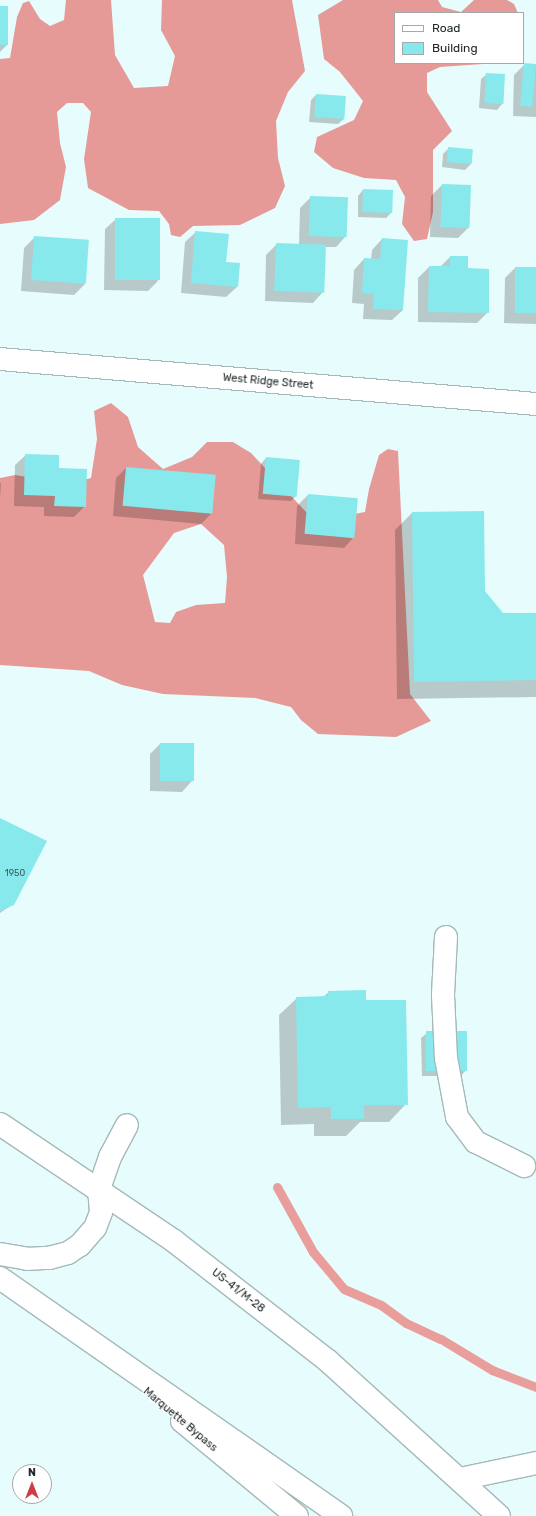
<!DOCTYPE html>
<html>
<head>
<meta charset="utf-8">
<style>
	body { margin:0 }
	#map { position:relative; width:536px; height:1516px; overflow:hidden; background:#e6fcfd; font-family:Rubik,sans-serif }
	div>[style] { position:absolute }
	.forest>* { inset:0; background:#e69a97 }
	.shadow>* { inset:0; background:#0003 }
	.stream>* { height:9px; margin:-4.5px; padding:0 4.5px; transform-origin:4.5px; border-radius:4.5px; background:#ea9e9b }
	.building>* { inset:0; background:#88e9ec; transform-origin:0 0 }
	.roads { filter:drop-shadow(1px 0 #a4b9b9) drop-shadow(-1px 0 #a4b9b9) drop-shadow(0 1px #a4b9b9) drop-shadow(0 -1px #a4b9b9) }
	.minor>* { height:22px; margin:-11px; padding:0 11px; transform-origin:11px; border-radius:11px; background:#fff }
	.major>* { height:22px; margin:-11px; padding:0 11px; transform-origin:11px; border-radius:11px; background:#fff }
	.highway>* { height:22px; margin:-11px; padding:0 11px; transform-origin:11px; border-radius:11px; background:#fff }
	span { translate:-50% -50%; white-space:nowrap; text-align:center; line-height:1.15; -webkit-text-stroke:3px #fff; paint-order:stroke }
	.number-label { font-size:9px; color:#3a5859 }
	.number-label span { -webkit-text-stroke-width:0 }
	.street-label { font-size:11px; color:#202828 }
	.legend { position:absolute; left:394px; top:12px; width:130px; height:52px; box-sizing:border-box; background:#fff; border:1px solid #a6a9a9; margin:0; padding:5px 7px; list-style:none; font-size:12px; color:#202828 }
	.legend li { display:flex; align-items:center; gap:8px; height:20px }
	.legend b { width:20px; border:1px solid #a6a9a9 }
	.north { position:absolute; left:12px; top:1464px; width:40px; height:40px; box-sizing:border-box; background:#fff; border:1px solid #a6a9a9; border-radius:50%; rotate:0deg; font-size:11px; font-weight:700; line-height:16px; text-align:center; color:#202828 }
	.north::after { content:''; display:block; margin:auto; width:14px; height:18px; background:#cd3d46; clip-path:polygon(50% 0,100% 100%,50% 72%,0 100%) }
</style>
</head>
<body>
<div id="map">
	<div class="forest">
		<i style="clip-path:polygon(66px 0,111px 0,115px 55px,134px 88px,168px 86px,175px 56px,161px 30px,162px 0,292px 0,305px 71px,288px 92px,276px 121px,278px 158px,285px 186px,275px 208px,240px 225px,193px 226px,180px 237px,171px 235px,169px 224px,159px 211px,129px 210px,88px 188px,84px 159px,91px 112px,83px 103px,67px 103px,57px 112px,60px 143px,66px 167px,60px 200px,34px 220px,0 224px,0 59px,10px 58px,17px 17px,23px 3px,29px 1px,40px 19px,50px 26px,64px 20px)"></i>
		<i style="clip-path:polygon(343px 0,438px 0,442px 7px,461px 12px,474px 0,507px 0,514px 4px,518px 13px,395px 13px,395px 63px,497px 63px,440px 67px,427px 73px,427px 92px,452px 131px,433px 150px,433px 212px,427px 239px,414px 241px,402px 224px,405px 197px,396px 180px,364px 178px,333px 168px,314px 152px,317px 137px,354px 120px,363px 101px,340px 72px,324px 59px,318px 15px)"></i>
		<i style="clip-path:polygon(evenodd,111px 403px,128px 417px,138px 447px,163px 469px,192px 457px,207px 442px,233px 442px,251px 453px,307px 513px,344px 516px,365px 512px,369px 489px,379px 455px,388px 449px,398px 451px,410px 694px,431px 721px,396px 737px,318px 734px,301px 720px,291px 707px,255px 698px,163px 694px,122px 685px,89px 671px,0 665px,0 478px,15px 475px,69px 484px,91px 478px,97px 439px,94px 411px,111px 403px,201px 524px,224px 545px,227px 577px,225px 603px,196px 605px,176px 612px,170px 623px,155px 622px,143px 575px,174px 533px,201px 524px)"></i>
	</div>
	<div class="shadow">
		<i style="clip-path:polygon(0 7px,7px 45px,0 52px)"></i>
		<i style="clip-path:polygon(525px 64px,536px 65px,536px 117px,513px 116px,514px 75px)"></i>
		<i style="clip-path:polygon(487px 74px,502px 104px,497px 110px,479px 108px,481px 79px)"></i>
		<i style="clip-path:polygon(316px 95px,344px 119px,338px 124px,309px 122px,311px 100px)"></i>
		<i style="clip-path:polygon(449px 148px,471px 164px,465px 170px,442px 167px,443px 154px)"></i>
		<i style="clip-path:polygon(442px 185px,469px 227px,458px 238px,430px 237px,431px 196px)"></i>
		<i style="clip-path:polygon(363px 190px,392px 212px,386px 218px,358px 217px,358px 196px)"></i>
		<i style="clip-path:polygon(311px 197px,346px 236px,336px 247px,325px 247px,323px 292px,313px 303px,265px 301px,266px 255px,277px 244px,299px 245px,300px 208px)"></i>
		<i style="clip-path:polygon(116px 219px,158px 281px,148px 291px,104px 290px,105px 229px)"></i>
		<i style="clip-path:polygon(196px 232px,237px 287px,226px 297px,181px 293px,185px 242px)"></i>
		<i style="clip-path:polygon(35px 237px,85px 284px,74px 295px,21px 291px,24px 248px)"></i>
		<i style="clip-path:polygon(382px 239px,403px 310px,392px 320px,363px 319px,364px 304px,352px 303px,354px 270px,364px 259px,371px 260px,372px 250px)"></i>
		<i style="clip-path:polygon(450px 257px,467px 269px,488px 312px,477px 323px,418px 322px,418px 278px,429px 267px,440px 267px)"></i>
		<i style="clip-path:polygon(515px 268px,536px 268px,536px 324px,504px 323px,505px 278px)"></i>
		<i style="clip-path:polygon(26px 455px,58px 469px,85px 506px,74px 517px,44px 516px,44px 507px,14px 506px,15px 465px)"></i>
		<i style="clip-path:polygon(266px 458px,296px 496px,291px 501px,258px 499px,261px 464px)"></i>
		<i style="clip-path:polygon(126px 468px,212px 513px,201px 524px,113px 516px,116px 478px)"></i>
		<i style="clip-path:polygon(0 483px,1px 483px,0 499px)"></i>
		<i style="clip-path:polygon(308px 495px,357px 499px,354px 537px,344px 548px,295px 544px,297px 506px)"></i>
		<i style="clip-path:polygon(412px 513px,503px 614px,536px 614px,536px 697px,397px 699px,395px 530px)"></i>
		<i style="clip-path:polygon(160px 744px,193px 744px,192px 781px,182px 792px,150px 791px,150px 754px)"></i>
		<i style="clip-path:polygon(0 819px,13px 904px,0 913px)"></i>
		<i style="clip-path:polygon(329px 992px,365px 1001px,406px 1104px,389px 1122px,360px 1122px,346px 1136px,314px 1136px,314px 1124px,281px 1125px,279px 1015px,297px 998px,323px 997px)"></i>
		<i style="clip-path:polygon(427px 1033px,466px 1070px,461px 1076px,422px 1076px,421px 1038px)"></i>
	</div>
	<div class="stream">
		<i style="left:277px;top:1187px;width:74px;rotate:61deg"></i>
		<i style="left:313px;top:1252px;width:48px;rotate:50deg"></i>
		<i style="left:344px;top:1289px;width:40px;rotate:23.4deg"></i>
		<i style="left:381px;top:1305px;width:31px;rotate:36deg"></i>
		<i style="left:406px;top:1323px;width:38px;rotate:25deg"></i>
		<i style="left:441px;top:1339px;width:60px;rotate:31.3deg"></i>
		<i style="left:492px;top:1370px;width:47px;rotate:21.1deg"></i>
	</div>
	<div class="building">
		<i style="left:0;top:6px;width:8px;height:39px"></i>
		<i style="left:524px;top:63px;width:12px;height:43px;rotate:5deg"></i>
		<i style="left:486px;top:73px;width:19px;height:30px;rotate:3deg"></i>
		<i style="left:316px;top:94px;width:30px;height:23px;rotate:4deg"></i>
		<i style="left:448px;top:147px;width:25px;height:15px;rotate:5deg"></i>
		<i style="left:442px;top:184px;width:29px;height:43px;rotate:2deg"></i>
		<i style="left:363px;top:189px;width:30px;height:23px;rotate:2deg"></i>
		<i style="left:310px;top:196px;width:38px;height:40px;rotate:2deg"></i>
		<i style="left:115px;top:218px;width:45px;height:62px"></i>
		<i style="clip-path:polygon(195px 231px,229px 234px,226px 262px,240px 263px,238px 287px,191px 283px)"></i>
		<i style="left:34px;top:236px;width:55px;height:44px;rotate:4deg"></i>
		<i style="clip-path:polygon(382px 238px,408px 240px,403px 310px,373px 309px,374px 294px,362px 293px,364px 258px,380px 259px)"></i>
		<i style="left:276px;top:243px;width:50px;height:48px;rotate:2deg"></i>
		<i style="clip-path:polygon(450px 256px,468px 256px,468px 268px,489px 269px,489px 313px,428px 312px,429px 266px,450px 266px)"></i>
		<i style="left:515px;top:267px;width:21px;height:46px"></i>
		<i style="clip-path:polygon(25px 454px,59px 455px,59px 468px,87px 469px,86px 507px,54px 506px,55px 496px,24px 495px)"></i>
		<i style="left:266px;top:457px;width:34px;height:37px;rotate:5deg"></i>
		<i style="left:126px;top:467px;width:90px;height:39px;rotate:5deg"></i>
		<i style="left:308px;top:494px;width:50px;height:40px;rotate:5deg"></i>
		<i style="clip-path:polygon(484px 511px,485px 591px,503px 613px,536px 613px,536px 680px,414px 682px,412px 512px)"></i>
		<i style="left:160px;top:743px;width:34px;height:38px"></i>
		<i style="clip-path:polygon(0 818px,47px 841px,14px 905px,0 911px)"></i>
		<i style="clip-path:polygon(366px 990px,366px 1000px,406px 1000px,408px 1105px,364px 1105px,364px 1119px,331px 1119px,331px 1107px,298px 1108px,296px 997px,328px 996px,328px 991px)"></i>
		<i style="left:467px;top:1031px;width:40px;height:41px;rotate:90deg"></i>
	</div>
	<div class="roads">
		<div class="minor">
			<i style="left:0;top:359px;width:538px;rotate:4.8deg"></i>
			<i style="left:446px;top:937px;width:58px;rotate:93deg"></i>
			<i style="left:443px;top:995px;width:63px;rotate:87.3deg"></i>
			<i style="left:446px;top:1058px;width:60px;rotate:79.4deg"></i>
			<i style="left:457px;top:1117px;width:31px;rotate:53deg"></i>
			<i style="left:476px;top:1142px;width:54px;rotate:26.6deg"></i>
			<i style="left:99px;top:1189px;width:34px;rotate:-71deg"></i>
			<i style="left:110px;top:1157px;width:36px;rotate:-62deg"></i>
		</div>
		<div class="major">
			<i style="left:460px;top:1479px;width:78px;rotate:-11.9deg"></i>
		</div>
		<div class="highway">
			<i style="left:0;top:1124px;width:210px;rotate:33.9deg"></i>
			<i style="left:174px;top:1241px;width:194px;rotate:37.9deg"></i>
			<i style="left:327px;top:1360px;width:232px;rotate:42.2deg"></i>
			<i style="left:0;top:1254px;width:27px;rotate:10deg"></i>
			<i style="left:27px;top:1259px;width:22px;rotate:-3deg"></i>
			<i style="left:49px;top:1258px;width:20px;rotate:-15deg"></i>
			<i style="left:68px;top:1253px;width:14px;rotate:-34deg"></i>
			<i style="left:80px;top:1245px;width:23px;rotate:-49deg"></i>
			<i style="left:95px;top:1228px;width:17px;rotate:-69deg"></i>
			<i style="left:101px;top:1212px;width:23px;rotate:-95deg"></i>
			<i style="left:0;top:1278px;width:416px;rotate:34.9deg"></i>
			<i style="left:182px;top:1421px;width:149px;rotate:39.6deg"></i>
		</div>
	</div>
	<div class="number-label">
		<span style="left:15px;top:873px">1950</span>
	</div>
	<div class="street-label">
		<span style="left:268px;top:382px;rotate:5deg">West Ridge Street</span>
		<span style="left:238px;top:1291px;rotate:38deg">US-41/M-28</span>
		<span style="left:180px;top:1420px;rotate:40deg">Marquette Bypass</span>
	</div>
	<ul class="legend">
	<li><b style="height:5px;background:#fff"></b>Road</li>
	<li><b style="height:11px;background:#88e9ec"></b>Building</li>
	</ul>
	<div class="north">N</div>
</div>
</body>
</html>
